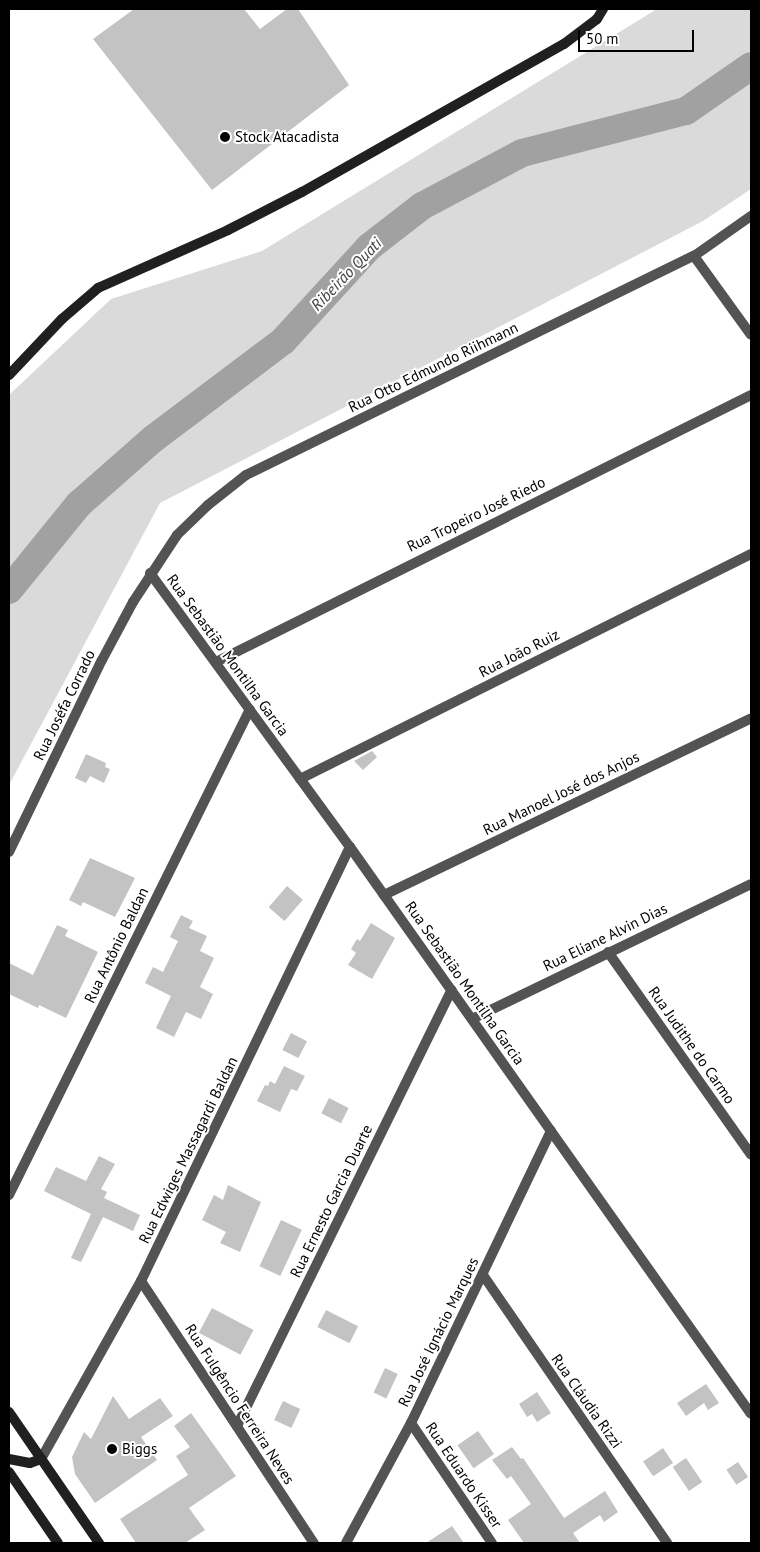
<!DOCTYPE html>
<html>
<head>
<meta charset="utf-8">
<style>
	body { margin:0 }
	#map { position:relative; width:760px; height:1552px; overflow:hidden; background:#fff; font-family:"PT Sans",sans-serif }
	div>[style] { position:absolute }
	.green>* { inset:0; background:#dadada }
	.river>* { height:28px; margin:-14px; padding:0 14px; transform-origin:14px; border-radius:14px; background:#a1a1a1 }
	.building>* { inset:0; background:#c3c3c3; transform-origin:0 0 }
	.street>* { height:10px; margin:-5px; padding:0 5px; transform-origin:5px; border-radius:5px; background:#535353 }
	.secondary>* { height:10px; margin:-5px; padding:0 5px; transform-origin:5px; border-radius:5px; background:#202020 }
	.dots>* { width:14px; height:14px; translate:-50% -50%; box-sizing:border-box; border:2px solid #fff; border-radius:50% }
	span { translate:-50% -50%; white-space:nowrap; text-align:center; line-height:1.15; -webkit-text-stroke:4px #fff; paint-order:stroke }
	.poi-label { font-size:15px; color:#000 }
	.left { translate:0 -50%; text-align:left }
	.street-label { font-size:15px; color:#000 }
	.water-label { font-size:16px; color:#424242; font-style:italic }
	.frame { position:absolute; inset:0; border:10px solid #000; pointer-events:none }
	.scale { position:absolute; left:578px; top:30px; width:116px; height:22px; box-sizing:border-box; border:2px solid #000; border-top:0; padding-left:6px; font-size:15px; line-height:18px; white-space:nowrap; color:#000; -webkit-text-stroke:4px #fff; paint-order:stroke }
</style>
</head>
<body>
<div id="map">
	<div class="green">
		<i style="clip-path:polygon(657px 9px,751px 9px,751px 189px,703px 221px,160px 503px,9px 785px,9px 395px,111px 299px,262px 251px)"></i>
	</div>
	<div class="river">
		<i style="left:9px;top:590px;width:111px;rotate:-50.9deg"></i>
		<i style="left:79px;top:504px;width:98px;rotate:-41.3deg"></i>
		<i style="left:153px;top:439px;width:163px;rotate:-37deg"></i>
		<i style="left:283px;top:341px;width:127px;rotate:-47.5deg"></i>
		<i style="left:369px;top:247px;width:67px;rotate:-37.7deg"></i>
		<i style="left:422px;top:206px;width:113px;rotate:-27.9deg"></i>
		<i style="left:522px;top:153px;width:169px;rotate:-14.4deg"></i>
		<i style="left:686px;top:111px;width:79px;rotate:-34.7deg"></i>
	</div>
	<div class="building">
		<i style="clip-path:polygon(134px 9px,244px 9px,260px 29px,287px 9px,298px 9px,349px 85px,212px 190px,93px 39px)"></i>
		<i style="clip-path:polygon(372px 751px,377px 757px,363px 770px,354px 761px)"></i>
		<i style="clip-path:polygon(86px 754px,106px 763px,105px 767px,110px 769px,104px 783px,90px 776px,86px 783px,75px 778px)"></i>
		<i style="clip-path:polygon(90px 858px,135px 878px,115px 917px,83px 902px,81px 906px,69px 900px)"></i>
		<i style="left:287px;top:886px;width:21px;height:28px;rotate:41deg"></i>
		<i style="clip-path:polygon(181px 915px,193px 921px,189px 928px,207px 936px,200px 951px,214px 958px,200px 987px,213px 994px,201px 1019px,186px 1012px,174px 1037px,156px 1028px,171px 996px,145px 983px,153px 967px,163px 972px,178px 941px,170px 937px)"></i>
		<i style="clip-path:polygon(371px 923px,395px 938px,372px 979px,348px 965px,356px 953px,351px 949px,357px 939px,360px 941px)"></i>
		<i style="clip-path:polygon(57px 925px,68px 930px,65px 936px,98px 952px,66px 1018px,39px 1005px,38px 1008px,9px 994px,9px 963px,33px 975px)"></i>
		<i style="left:291px;top:1033px;width:18px;height:19px;rotate:27deg"></i>
		<i style="clip-path:polygon(284px 1066px,305px 1076px,297px 1091px,291px 1089px,280px 1112px,257px 1101px,265px 1085px,268px 1086px,270px 1081px,275px 1084px)"></i>
		<i style="left:329px;top:1098px;width:22px;height:17px;rotate:27deg"></i>
		<i style="clip-path:polygon(99px 1156px,115px 1164px,101px 1189px,107px 1192px,104px 1198px,140px 1215px,133px 1231px,103px 1217px,81px 1262px,71px 1258px,91px 1214px,44px 1191px,56px 1167px,86px 1181px)"></i>
		<i style="clip-path:polygon(228px 1185px,261px 1202px,240px 1252px,220px 1243px,226px 1232px,202px 1220px,214px 1195px,223px 1200px)"></i>
		<i style="left:281px;top:1220px;width:23px;height:51px;rotate:25deg"></i>
		<i style="left:212px;top:1308px;width:47px;height:28px;rotate:28deg"></i>
		<i style="left:326px;top:1310px;width:36px;height:19px;rotate:27deg"></i>
		<i style="left:385px;top:1368px;width:14px;height:27px;rotate:25deg"></i>
		<i style="clip-path:polygon(706px 1384px,719px 1403px,708px 1410px,704px 1403px,686px 1416px,677px 1403px)"></i>
		<i style="clip-path:polygon(537px 1392px,551px 1413px,537px 1422px,532px 1414px,527px 1417px,519px 1404px)"></i>
		<i style="clip-path:polygon(113px 1396px,129px 1419px,160px 1398px,173px 1416px,141px 1437px,157px 1460px,95px 1503px,75px 1474px,72px 1457px,84px 1432px,91px 1439px)"></i>
		<i style="left:283px;top:1401px;width:19px;height:21px;rotate:25deg"></i>
		<i style="clip-path:polygon(191px 1413px,236px 1476px,189px 1508px,205px 1530px,185px 1543px,136px 1543px,120px 1519px,188px 1475px,176px 1456px,190px 1447px,174px 1426px)"></i>
		<i style="left:478px;top:1431px;width:28px;height:25px;rotate:55deg"></i>
		<i style="clip-path:polygon(512px 1447px,521px 1459px,523px 1458px,564px 1518px,605px 1491px,618px 1512px,604px 1522px,600px 1515px,573px 1533px,580px 1543px,524px 1543px,508px 1520px,531px 1504px,511px 1476px,507px 1479px,492px 1460px)"></i>
		<i style="left:663px;top:1448px;width:18px;height:24px;rotate:56deg"></i>
		<i style="left:686px;top:1458px;width:29px;height:16px;rotate:56deg"></i>
		<i style="left:738px;top:1462px;width:18px;height:14px;rotate:56deg"></i>
		<i style="clip-path:polygon(452px 1526px,464px 1543px,426px 1543px)"></i>
	</div>
	<div class="street">
		<i style="left:694px;top:256px;width:97px;rotate:54.2deg"></i>
		<i style="left:150px;top:573px;width:339px;rotate:53.9deg"></i>
		<i style="left:350px;top:847px;width:694px;rotate:54.73deg"></i>
		<i style="left:216px;top:662px;width:598px;rotate:-26.52deg"></i>
		<i style="left:300px;top:779px;width:504px;rotate:-26.51deg"></i>
		<i style="left:9px;top:852px;width:213px;rotate:-64.2deg"></i>
		<i style="left:102px;top:660px;width:66px;rotate:-61.9deg"></i>
		<i style="left:133px;top:602px;width:80px;rotate:-56.7deg"></i>
		<i style="left:177px;top:535px;width:43px;rotate:-44.1deg"></i>
		<i style="left:208px;top:505px;width:48px;rotate:-38.3deg"></i>
		<i style="left:246px;top:475px;width:499px;rotate:-26.1deg"></i>
		<i style="left:694px;top:256px;width:70px;rotate:-35.1deg"></i>
		<i style="left:384px;top:895px;width:407px;rotate:-25.7deg"></i>
		<i style="left:608px;top:952px;width:248px;rotate:54.8deg"></i>
		<i style="left:472px;top:1019px;width:310px;rotate:-25.8deg"></i>
		<i style="left:9px;top:1195px;width:542px;rotate:-63.62deg"></i>
		<i style="left:483px;top:1275px;width:325px;rotate:55.5deg"></i>
		<i style="left:141px;top:1281px;width:314px;rotate:56.6deg"></i>
		<i style="left:411px;top:1423px;width:145px;rotate:56deg"></i>
		<i style="left:237px;top:1426px;width:486px;rotate:-63.8deg"></i>
		<i style="left:41px;top:1459px;width:204px;rotate:-60.7deg"></i>
		<i style="left:141px;top:1281px;width:482px;rotate:-64.3deg"></i>
		<i style="left:346px;top:1543px;width:136px;rotate:-61.6deg"></i>
		<i style="left:411px;top:1423px;width:324px;rotate:-64.4deg"></i>
	</div>
	<div class="secondary">
		<i style="left:9px;top:375px;width:77px;rotate:-46.6deg"></i>
		<i style="left:62px;top:319px;width:48px;rotate:-40.7deg"></i>
		<i style="left:98px;top:288px;width:142px;rotate:-24deg"></i>
		<i style="left:228px;top:230px;width:83px;rotate:-27.2deg"></i>
		<i style="left:302px;top:192px;width:301px;rotate:-29.5deg"></i>
		<i style="left:564px;top:44px;width:41px;rotate:-37.1deg"></i>
		<i style="left:597px;top:19px;width:12px;rotate:-59deg"></i>
		<i style="left:9px;top:1412px;width:159px;rotate:55.5deg"></i>
		<i style="left:9px;top:1459px;width:21px;rotate:11deg"></i>
		<i style="left:30px;top:1463px;width:12px;rotate:-20deg"></i>
		<i style="left:9px;top:1472px;width:86px;rotate:55.4deg"></i>
	</div>
	<div class="dots">
		<i style="left:225px;top:137px;background:#000"></i>
		<i style="left:112px;top:1449px;background:#000"></i>
	</div>
	<div class="poi-label">
		<span class="left" style="left:235px;top:137px">Stock Atacadista</span>
		<span class="left" style="left:122px;top:1449px">Biggs</span>
	</div>
	<div class="street-label">
		<span style="left:433px;top:367px;rotate:-26deg">Rua Otto Edmundo Riihmann</span>
		<span style="left:476px;top:514px;rotate:-26deg">Rua Tropeiro José Riedo</span>
		<span style="left:519px;top:653px;rotate:-27deg">Rua João Ruiz</span>
		<span style="left:228px;top:655px;rotate:54deg">Rua Sebastião Montilha Garcia</span>
		<span style="left:64px;top:705px;rotate:-64deg">Rua Joséfa Corrado</span>
		<span style="left:561px;top:793px;rotate:-26deg">Rua Manoel José dos Anjos</span>
		<span style="left:605px;top:937px;rotate:-26deg">Rua Eliane Alvin Dias</span>
		<span style="left:116px;top:945px;rotate:-64deg">Rua Antônio Baldan</span>
		<span style="left:465px;top:983px;rotate:55deg">Rua Sebastião Montilha Garcia</span>
		<span style="left:692px;top:1045px;rotate:55deg">Rua Judithe do Carmo</span>
		<span style="left:188px;top:1150px;rotate:-64deg">Rua Edwiges Massagardi Baldan</span>
		<span style="left:331px;top:1201px;rotate:-64deg">Rua Ernesto Garcia Duarte</span>
		<span style="left:438px;top:1332px;rotate:-64deg">Rua José Ignácio Marques</span>
		<span style="left:587px;top:1401px;rotate:55deg">Rua Cláudia Rizzi</span>
		<span style="left:240px;top:1404px;rotate:57deg">Rua Fulgêncio Ferreira Neves</span>
		<span style="left:464px;top:1475px;rotate:56deg">Rua Eduardo Kisser</span>
	</div>
	<div class="water-label">
		<span style="left:346px;top:274px;rotate:-46deg">Ribeirão Quati</span>
	</div>
	<div class="frame"></div>
	<div class="scale">50 m</div>
</div>
</body>
</html>
